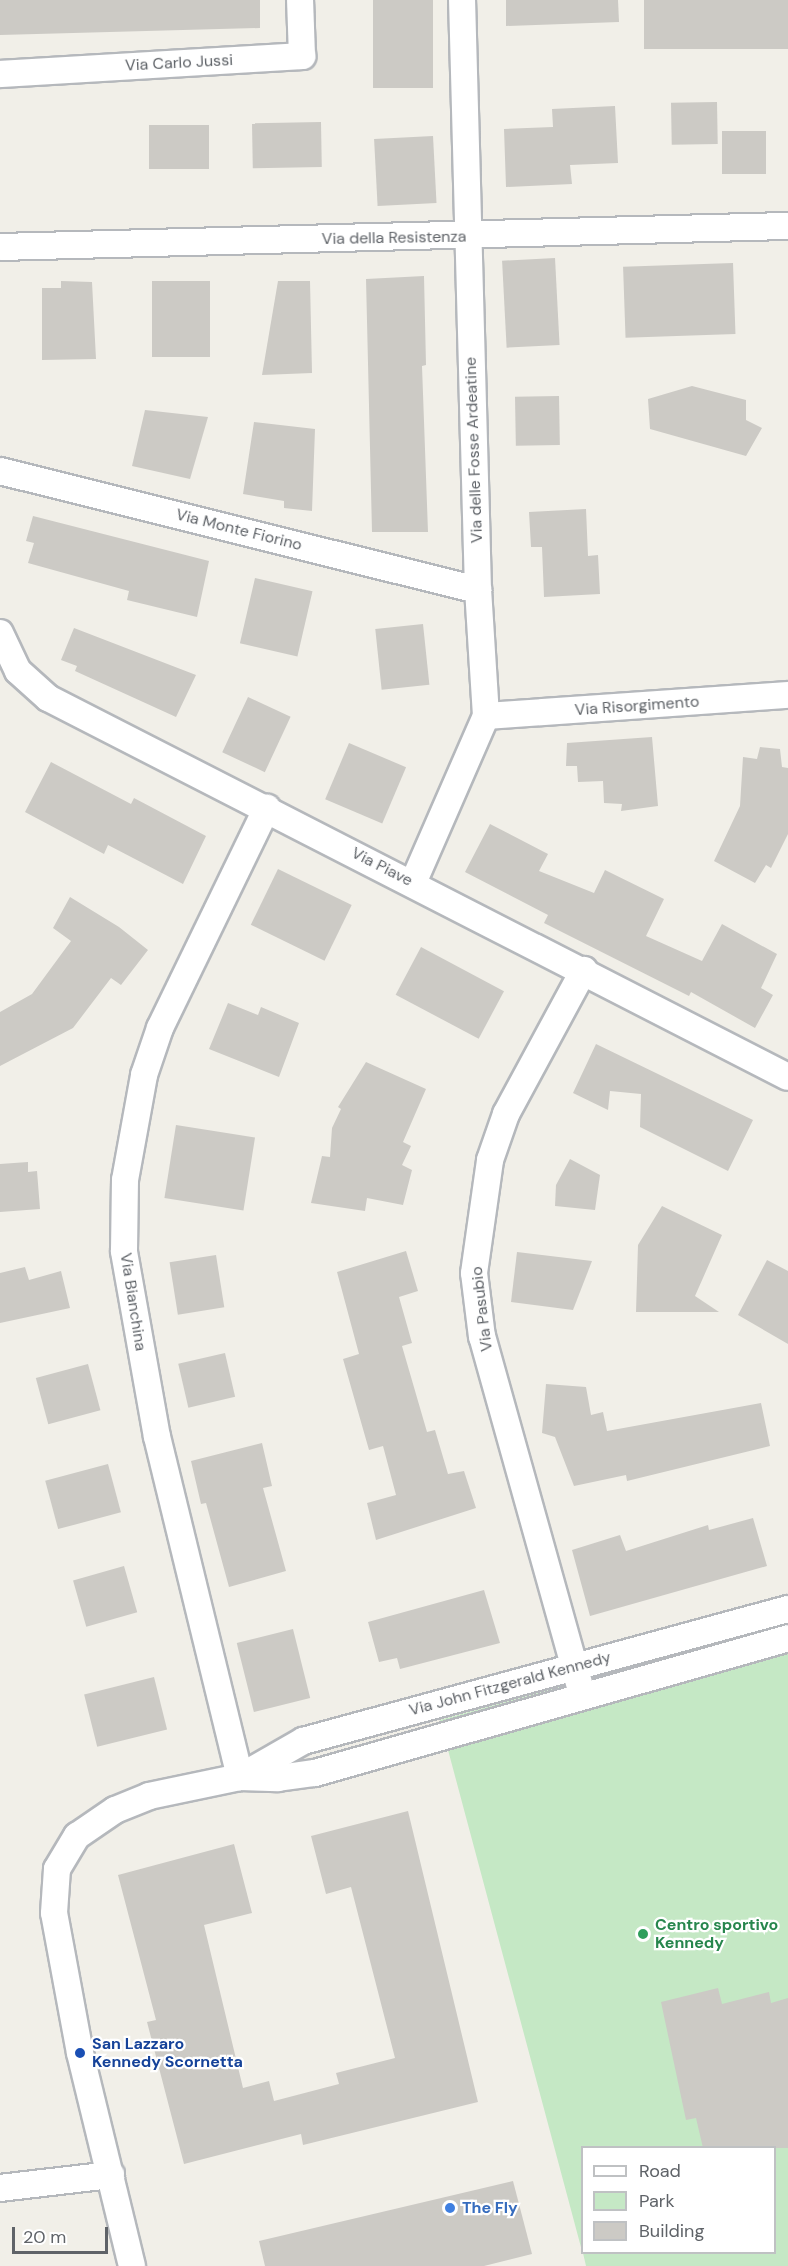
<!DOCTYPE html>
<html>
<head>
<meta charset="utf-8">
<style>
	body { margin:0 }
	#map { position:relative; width:788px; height:2266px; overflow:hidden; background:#f1efe8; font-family:"DM Sans",sans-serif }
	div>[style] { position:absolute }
	.green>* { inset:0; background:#c5e8c5 }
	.building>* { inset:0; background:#cccac5; transform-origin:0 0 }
	.roads { filter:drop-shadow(2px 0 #b5b8bc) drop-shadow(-2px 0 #b5b8bc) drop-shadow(0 2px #b5b8bc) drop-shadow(0 -2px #b5b8bc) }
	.minor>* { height:26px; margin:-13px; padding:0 13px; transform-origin:13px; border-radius:13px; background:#fff }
	.dots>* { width:16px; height:16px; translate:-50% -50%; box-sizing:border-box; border:3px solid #fff; border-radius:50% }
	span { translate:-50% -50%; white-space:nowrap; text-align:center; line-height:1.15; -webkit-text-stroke:4.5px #fff; paint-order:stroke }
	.street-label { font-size:16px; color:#5f6368 }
	.leisure-label { font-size:16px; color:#27864d; font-weight:700 }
	.left { translate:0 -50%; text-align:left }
	.transit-label { font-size:16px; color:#164399; font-weight:700 }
	.shop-label { font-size:16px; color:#366cbe; font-weight:700 }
	.legend { position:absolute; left:581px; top:2146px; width:195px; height:108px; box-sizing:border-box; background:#fff; border:2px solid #bfc1c3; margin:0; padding:8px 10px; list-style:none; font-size:18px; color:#5f6368 }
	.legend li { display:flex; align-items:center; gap:12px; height:30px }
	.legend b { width:30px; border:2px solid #bfc1c3 }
	.scale { position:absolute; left:12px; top:2227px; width:96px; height:27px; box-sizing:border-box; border:3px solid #5f6368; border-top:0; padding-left:8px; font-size:18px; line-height:21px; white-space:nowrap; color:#5f6368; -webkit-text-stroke:4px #fff; paint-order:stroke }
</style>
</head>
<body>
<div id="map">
	<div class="green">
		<i style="clip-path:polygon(788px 1624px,788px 2266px,586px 2266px,583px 2253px,774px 2252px,774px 2148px,582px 2148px,582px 2251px,440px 1720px)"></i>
	</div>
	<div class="building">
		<i style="clip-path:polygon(0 0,260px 0,260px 28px,0 35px)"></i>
		<i style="left:373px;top:0;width:60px;height:88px"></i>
		<i style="clip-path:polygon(506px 0,618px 0,619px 22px,506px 26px)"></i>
		<i style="left:644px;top:0;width:144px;height:49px"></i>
		<i style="left:717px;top:102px;width:42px;height:46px;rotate:89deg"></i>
		<i style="clip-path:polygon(615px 106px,618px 163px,570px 165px,572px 184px,506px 187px,504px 129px,553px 127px,552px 109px)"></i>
		<i style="left:321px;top:122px;width:45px;height:69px;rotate:89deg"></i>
		<i style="left:209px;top:125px;width:44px;height:60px;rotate:90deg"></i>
		<i style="left:722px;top:131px;width:44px;height:43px"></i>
		<i style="left:433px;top:136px;width:67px;height:59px;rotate:87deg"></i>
		<i style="left:555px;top:258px;width:87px;height:53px;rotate:87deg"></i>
		<i style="left:733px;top:263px;width:71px;height:110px;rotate:88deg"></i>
		<i style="clip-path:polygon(424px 276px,426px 365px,422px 366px,428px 532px,372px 532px,366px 279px)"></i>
		<i style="clip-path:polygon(61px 281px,92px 282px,96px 359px,42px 360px,42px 288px,61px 288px)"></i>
		<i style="left:210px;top:281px;width:76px;height:58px;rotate:90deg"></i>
		<i style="clip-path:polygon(278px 281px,310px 281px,312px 373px,262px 375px)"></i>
		<i style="clip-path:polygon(692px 386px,746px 400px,746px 420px,762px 428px,746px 456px,650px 429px,648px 399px)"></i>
		<i style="left:559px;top:396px;width:49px;height:44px;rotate:89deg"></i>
		<i style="clip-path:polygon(145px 410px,208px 417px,190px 479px,132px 466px)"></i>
		<i style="clip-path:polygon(254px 422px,315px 429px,312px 511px,284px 508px,284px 501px,243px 494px)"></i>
		<i style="clip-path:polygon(586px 509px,588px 556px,598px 555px,600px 594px,544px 597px,542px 547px,531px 547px,529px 512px)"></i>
		<i style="clip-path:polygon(33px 516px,209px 561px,197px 617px,127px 600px,129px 591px,28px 563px,34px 543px,26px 541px)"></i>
		<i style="left:255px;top:578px;width:59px;height:67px;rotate:13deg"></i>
		<i style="left:423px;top:624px;width:61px;height:48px;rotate:84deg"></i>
		<i style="clip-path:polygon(74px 628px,196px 675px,176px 717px,75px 671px,77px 666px,61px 660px)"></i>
		<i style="left:248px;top:697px;width:47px;height:61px;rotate:25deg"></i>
		<i style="clip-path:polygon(652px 737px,658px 806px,621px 811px,622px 804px,604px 803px,603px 781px,578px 782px,577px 766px,566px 766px,567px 743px)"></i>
		<i style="left:349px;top:743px;width:62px;height:61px;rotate:23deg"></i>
		<i style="clip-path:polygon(760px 747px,780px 749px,782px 767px,788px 768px,788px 834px,771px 868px,766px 865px,755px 883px,714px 861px,740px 806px,743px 757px,757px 759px)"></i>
		<i style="clip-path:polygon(51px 762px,131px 804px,134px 798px,206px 836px,183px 884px,108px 845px,104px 854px,25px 812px)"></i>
		<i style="clip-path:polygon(490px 824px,548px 854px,539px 871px,594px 893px,605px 870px,664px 899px,646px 936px,702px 961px,722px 924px,777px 954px,761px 988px,773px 995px,755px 1028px,691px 992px,689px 996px,544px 923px,548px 915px,465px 872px)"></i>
		<i style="left:278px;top:869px;width:82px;height:62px;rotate:26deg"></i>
		<i style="clip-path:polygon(70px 897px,119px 927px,148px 950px,121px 985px,111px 978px,73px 1028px,0 1066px,0 1012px,32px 994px,71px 941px,53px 928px)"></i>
		<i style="left:421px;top:947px;width:94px;height:54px;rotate:28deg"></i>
		<i style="clip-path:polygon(228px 1003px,258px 1015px,261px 1007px,299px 1023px,279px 1077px,209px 1049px)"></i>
		<i style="clip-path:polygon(596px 1044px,753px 1120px,728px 1171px,640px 1127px,641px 1094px,610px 1091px,608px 1110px,573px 1093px)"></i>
		<i style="clip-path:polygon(366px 1062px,426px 1089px,403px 1142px,411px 1146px,402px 1165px,412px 1170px,403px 1205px,367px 1198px,365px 1211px,311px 1203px,322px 1156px,330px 1157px,332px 1128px,341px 1109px,338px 1107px)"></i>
		<i style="left:176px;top:1125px;width:80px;height:74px;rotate:9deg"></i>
		<i style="clip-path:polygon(570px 1159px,600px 1175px,595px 1210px,555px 1206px,556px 1185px)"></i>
		<i style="clip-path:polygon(28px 1162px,28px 1172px,37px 1171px,40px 1209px,0 1212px,0 1164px)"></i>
		<i style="clip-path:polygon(662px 1206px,722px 1235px,695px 1296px,719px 1312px,636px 1312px,638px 1245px)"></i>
		<i style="clip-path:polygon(406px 1251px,418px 1291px,399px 1297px,412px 1343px,402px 1346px,427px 1432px,435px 1430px,448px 1474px,464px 1471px,476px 1508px,376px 1540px,367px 1503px,396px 1495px,383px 1446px,369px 1450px,343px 1359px,359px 1354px,337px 1272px)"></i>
		<i style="clip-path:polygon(517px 1252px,592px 1261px,573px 1310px,511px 1302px)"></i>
		<i style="left:216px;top:1255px;width:53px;height:47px;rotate:81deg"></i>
		<i style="clip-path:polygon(767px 1260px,788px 1271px,788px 1344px,738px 1315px)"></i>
		<i style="clip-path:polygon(25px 1267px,29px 1280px,61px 1271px,70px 1308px,0 1323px,0 1273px)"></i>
		<i style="left:225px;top:1353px;width:45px;height:48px;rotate:77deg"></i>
		<i style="left:88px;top:1364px;width:48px;height:54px;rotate:75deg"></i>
		<i style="clip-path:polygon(546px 1384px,586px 1387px,591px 1415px,603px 1412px,607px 1431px,761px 1403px,770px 1446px,627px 1481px,626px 1475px,574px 1486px,555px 1437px,542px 1433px)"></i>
		<i style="clip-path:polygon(262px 1443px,272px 1486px,263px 1488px,286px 1571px,229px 1587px,206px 1503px,201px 1504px,191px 1461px)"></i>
		<i style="left:108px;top:1464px;width:50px;height:65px;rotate:75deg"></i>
		<i style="clip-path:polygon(753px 1518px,767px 1566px,590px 1616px,572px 1550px,620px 1535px,626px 1551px,708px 1525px,709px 1530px)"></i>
		<i style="left:124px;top:1566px;width:48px;height:53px;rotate:74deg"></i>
		<i style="clip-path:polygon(484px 1590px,500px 1643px,400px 1669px,397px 1658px,379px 1662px,368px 1622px)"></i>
		<i style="left:293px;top:1629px;width:71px;height:58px;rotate:76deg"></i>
		<i style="left:154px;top:1677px;width:54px;height:72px;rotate:76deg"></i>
		<i style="clip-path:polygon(408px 1811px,478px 2102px,303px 2145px,301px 2134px,184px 2164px,147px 2022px,156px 2020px,118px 1875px,234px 1844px,252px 1913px,204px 1925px,243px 2088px,269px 2081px,274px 2101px,339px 2084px,336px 2073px,395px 2058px,351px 1887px,326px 1894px,311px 1836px)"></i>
		<i style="clip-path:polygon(718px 1988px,722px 2004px,769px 1992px,771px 2003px,788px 1998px,788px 2148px,703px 2148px,696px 2118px,686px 2120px,661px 2002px)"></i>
		<i style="clip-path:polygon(513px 2181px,532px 2254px,484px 2266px,265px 2266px,259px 2241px)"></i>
	</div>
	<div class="roads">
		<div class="minor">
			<i style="left:0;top:74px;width:303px;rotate:-3.4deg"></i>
			<i style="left:302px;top:56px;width:56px;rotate:-92deg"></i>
			<i style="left:0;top:247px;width:788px;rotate:-1.53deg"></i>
			<i style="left:0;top:471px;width:493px;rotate:14deg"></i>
			<i style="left:0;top:633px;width:42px;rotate:64.7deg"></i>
			<i style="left:18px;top:671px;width:40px;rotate:42deg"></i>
			<i style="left:48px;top:698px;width:831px;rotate:27.12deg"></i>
			<i style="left:486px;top:716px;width:303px;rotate:-4deg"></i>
			<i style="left:413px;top:883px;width:182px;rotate:-66.4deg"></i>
			<i style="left:486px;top:716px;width:126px;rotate:-93.6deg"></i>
			<i style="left:478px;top:590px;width:590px;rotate:-91.55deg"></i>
			<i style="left:582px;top:1694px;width:371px;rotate:-105.6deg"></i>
			<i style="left:482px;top:1337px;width:64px;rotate:-97.1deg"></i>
			<i style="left:474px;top:1273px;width:114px;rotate:-81.9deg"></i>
			<i style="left:490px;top:1160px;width:49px;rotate:-70.8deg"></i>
			<i style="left:506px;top:1114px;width:164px;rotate:-61.6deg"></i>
			<i style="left:240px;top:1777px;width:350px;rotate:-103.7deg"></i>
			<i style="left:157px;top:1437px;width:189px;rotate:-100.1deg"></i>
			<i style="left:124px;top:1251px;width:71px;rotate:-89.2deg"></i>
			<i style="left:125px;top:1180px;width:107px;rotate:-79.7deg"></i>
			<i style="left:144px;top:1075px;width:50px;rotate:-71.2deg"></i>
			<i style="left:160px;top:1028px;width:245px;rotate:-64.1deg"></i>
			<i style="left:240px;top:1777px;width:73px;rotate:-29.7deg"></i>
			<i style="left:303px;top:1741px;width:503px;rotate:-15.23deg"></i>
			<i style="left:0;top:2188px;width:112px;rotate:-6.7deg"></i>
			<i style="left:132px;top:2266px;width:219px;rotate:-103.7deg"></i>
			<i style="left:80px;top:2053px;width:142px;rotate:-100.5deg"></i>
			<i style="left:54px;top:1913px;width:44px;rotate:-86.1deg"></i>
			<i style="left:57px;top:1869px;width:39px;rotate:-59deg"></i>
			<i style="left:77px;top:1836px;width:46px;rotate:-34.4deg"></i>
			<i style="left:115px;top:1810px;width:37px;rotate:-22deg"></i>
			<i style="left:149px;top:1796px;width:93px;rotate:-11.8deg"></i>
			<i style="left:240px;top:1777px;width:38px;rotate:2deg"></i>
			<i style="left:278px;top:1778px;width:37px;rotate:-8deg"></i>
			<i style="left:315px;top:1773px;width:492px;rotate:-15.9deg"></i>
		</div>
	</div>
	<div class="dots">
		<i style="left:643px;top:1934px;background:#2e9e5b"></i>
		<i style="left:80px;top:2053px;background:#1a4fb4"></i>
		<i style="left:450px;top:2208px;background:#3f7fe0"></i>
	</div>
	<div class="street-label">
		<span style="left:179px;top:63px;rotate:-3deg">Via Carlo Jussi</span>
		<span style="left:394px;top:238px;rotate:-1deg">Via della Resistenza</span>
		<span style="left:474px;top:450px;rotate:-92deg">Via delle Fosse Ardeatine</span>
		<span style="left:239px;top:530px;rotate:14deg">Via Monte Fiorino</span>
		<span style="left:637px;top:706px;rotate:-4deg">Via Risorgimento</span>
		<span style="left:382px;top:867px;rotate:27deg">Via Piave</span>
		<span style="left:133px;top:1302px;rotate:81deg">Via Bianchina</span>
		<span style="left:482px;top:1309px;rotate:-97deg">Via Pasubio</span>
		<span style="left:510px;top:1684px;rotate:-15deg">Via John Fitzgerald Kennedy</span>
	</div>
	<div class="leisure-label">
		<span class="left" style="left:655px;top:1934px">Centro sportivo<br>Kennedy</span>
	</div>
	<div class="transit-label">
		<span class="left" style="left:92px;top:2053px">San Lazzaro<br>Kennedy Scornetta</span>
	</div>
	<div class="shop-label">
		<span class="left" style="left:462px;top:2208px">The Fly</span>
	</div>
	<ul class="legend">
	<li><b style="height:8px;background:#fff"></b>Road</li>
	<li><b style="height:16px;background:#c5e8c5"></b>Park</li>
	<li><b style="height:16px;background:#cccac5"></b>Building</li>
	</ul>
	<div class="scale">20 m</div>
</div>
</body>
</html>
